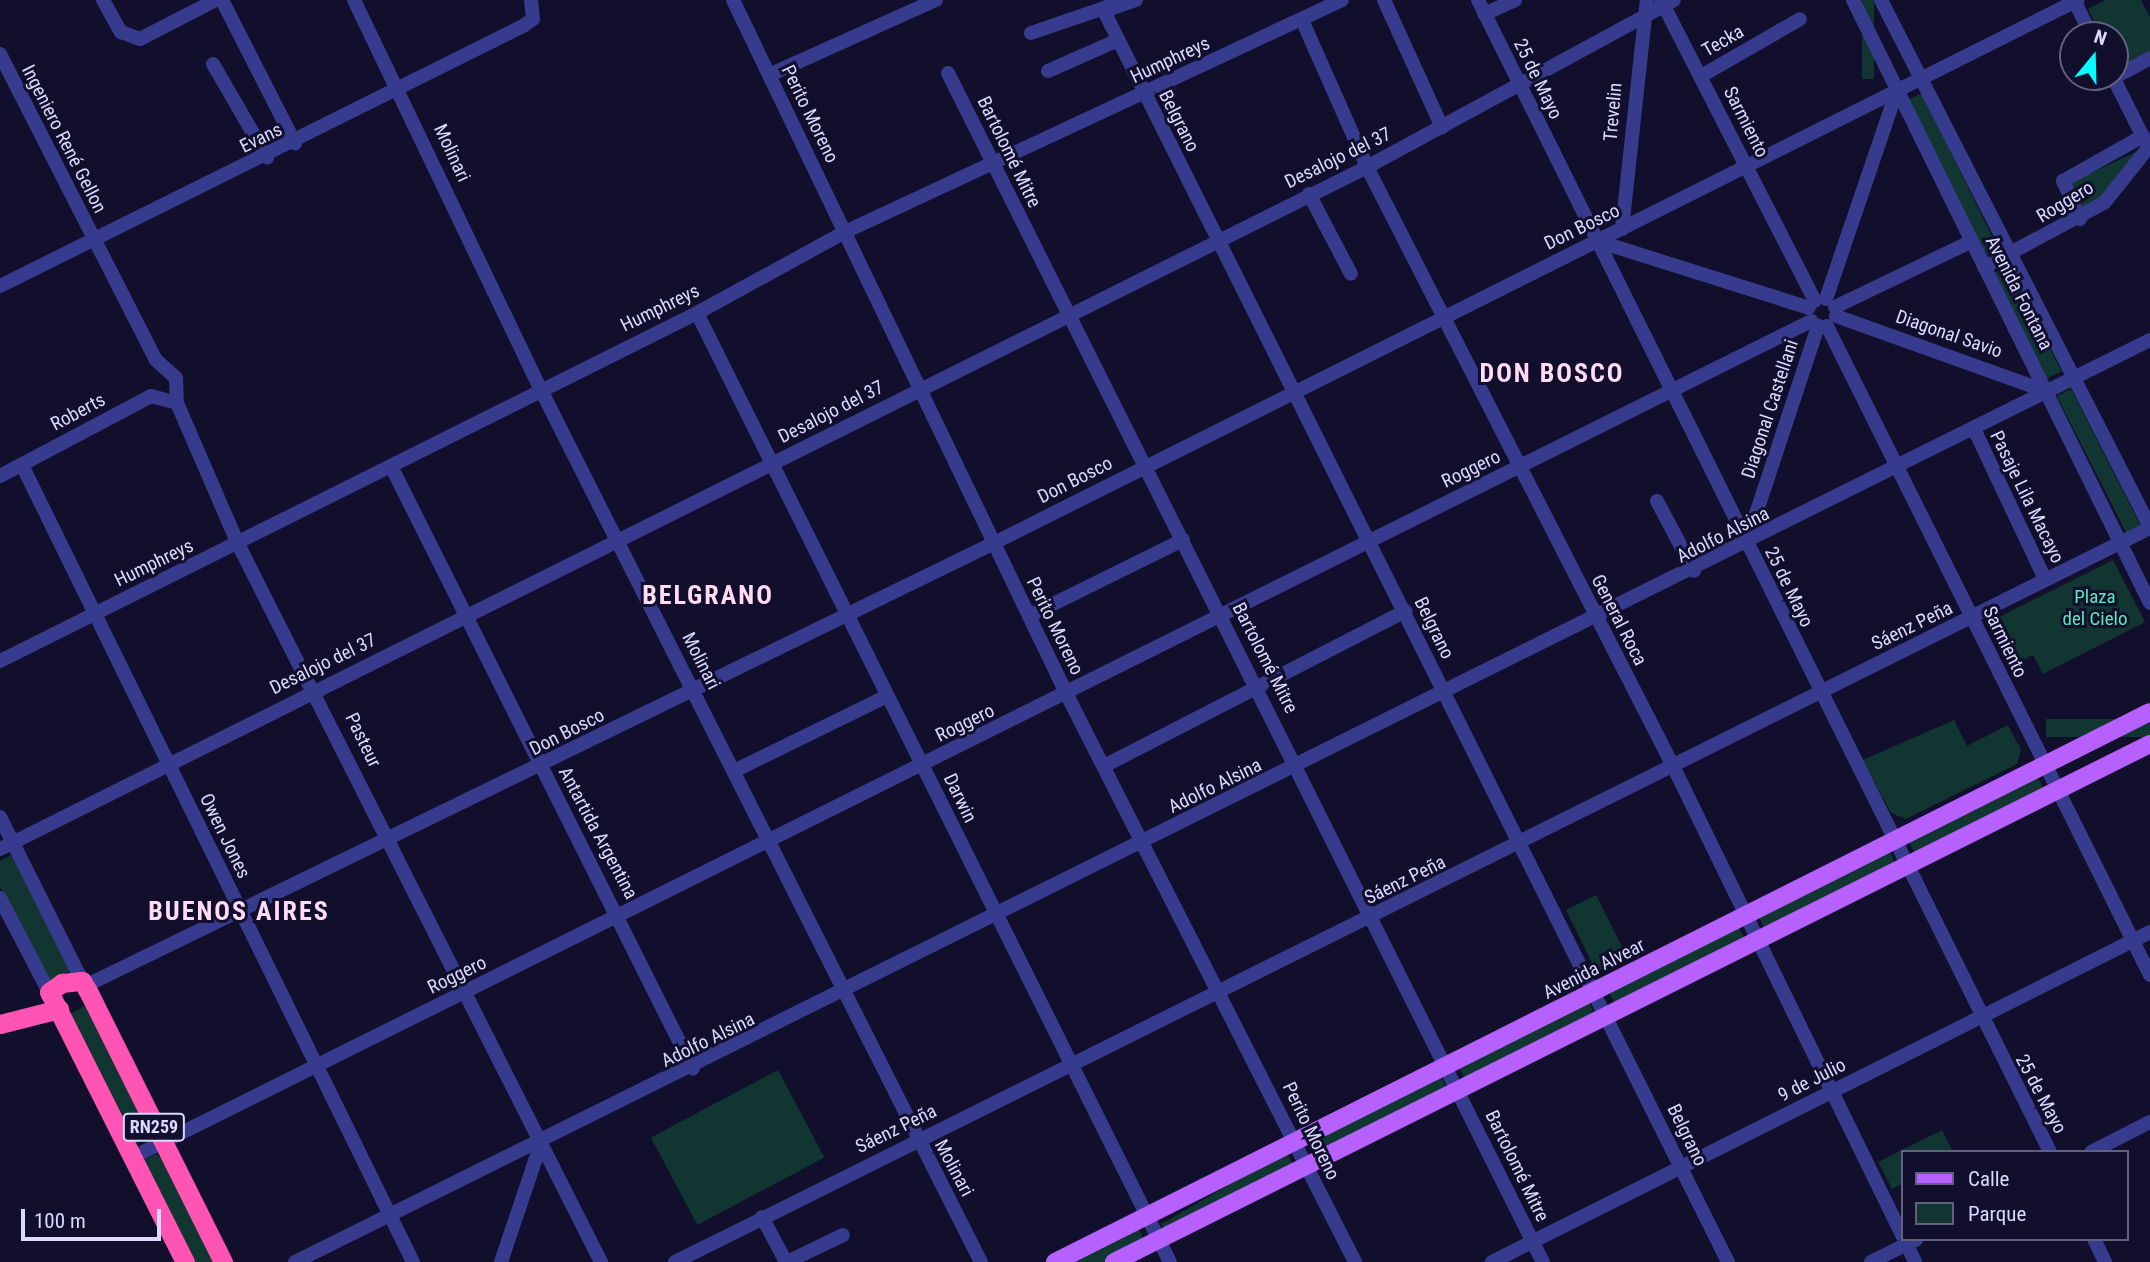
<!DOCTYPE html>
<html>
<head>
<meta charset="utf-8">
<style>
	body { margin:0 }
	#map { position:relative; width:2150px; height:1262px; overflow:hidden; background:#110f2b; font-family:"Roboto Condensed",sans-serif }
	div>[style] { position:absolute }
	.green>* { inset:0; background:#113631; transform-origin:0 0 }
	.minor>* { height:14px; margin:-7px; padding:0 7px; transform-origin:7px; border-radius:7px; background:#373b8d }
	.major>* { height:18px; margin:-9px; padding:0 9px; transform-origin:9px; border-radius:9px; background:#b660ff }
	.highway>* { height:19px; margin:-9.5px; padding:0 9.5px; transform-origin:9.5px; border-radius:9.5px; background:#ff54b4 }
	span { translate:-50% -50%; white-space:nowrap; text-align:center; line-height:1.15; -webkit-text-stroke:6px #110f2b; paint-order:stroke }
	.shield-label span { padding:2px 5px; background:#110f2b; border:2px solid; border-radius:5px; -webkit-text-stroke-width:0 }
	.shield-label { font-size:18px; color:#dad9ff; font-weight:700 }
	.street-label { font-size:19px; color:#dad9ff }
	.park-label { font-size:19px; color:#5be9ba }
	.district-label { font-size:26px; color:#ffdbf5; font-weight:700; letter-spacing:2px }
	.legend { position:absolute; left:1901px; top:1150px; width:228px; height:91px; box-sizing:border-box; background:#110f2b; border:2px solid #616080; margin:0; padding:9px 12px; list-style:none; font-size:21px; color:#dad9ff }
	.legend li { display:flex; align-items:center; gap:14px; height:35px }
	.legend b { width:35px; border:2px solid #616080 }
	.north { position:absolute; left:2059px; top:21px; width:70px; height:70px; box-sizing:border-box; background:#110f2b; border:2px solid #616080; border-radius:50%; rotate:19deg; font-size:19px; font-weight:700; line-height:28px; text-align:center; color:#dad9ff }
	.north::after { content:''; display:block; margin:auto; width:24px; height:32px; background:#05fbff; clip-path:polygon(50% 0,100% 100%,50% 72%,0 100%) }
	.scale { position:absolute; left:21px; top:1209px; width:140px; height:32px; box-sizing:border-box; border:4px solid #dad9ff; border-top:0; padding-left:9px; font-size:21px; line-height:24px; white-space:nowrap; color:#dad9ff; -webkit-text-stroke:5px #110f2b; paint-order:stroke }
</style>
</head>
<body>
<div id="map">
	<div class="green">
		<i style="left:1862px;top:0;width:12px;height:79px"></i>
		<i style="clip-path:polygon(2105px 0,2141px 0,2150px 17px,2150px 54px,2119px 70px,2115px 35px,2101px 35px,2088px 9px)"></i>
		<i style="left:1922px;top:93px;width:175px;height:17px;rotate:64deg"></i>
		<i style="clip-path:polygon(2138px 151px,2112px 189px,2085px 211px,2070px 183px)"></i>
		<i style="left:2008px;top:266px;width:118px;height:17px;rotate:63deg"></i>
		<i style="left:2071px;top:389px;width:153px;height:16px;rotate:63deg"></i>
		<i style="clip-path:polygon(2113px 560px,2145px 622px,2043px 674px,2033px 655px,2011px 666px,1989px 622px)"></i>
		<i style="left:2150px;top:719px;width:18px;height:104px;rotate:90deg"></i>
		<i style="clip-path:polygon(1954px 720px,1967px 746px,2008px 725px,2021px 750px,2017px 764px,1906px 819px,1891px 813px,1863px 760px)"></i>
		<i style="left:2037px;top:776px;width:16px;height:144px;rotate:63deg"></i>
		<i style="left:1889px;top:850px;width:17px;height:146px;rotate:65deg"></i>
		<i style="clip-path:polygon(11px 855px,70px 971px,48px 982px,0 887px,0 861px)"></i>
		<i style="clip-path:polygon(1596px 895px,1628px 959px,1603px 971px,1594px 967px,1566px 910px)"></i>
		<i style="left:1738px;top:926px;width:16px;height:145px;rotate:63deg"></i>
		<i style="left:1588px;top:1001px;width:16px;height:145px;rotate:63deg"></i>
		<i style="left:85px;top:1006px;width:146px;height:17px;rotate:63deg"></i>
		<i style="left:778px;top:1070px;width:99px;height:144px;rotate:62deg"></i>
		<i style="left:1440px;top:1075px;width:16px;height:145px;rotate:63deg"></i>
		<i style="clip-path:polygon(1942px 1130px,1953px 1152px,1903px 1152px,1903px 1183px,1892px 1189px,1878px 1162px)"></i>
		<i style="left:1286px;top:1152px;width:16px;height:144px;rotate:60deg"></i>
		<i style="clip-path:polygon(156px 1154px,162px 1158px,214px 1262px,190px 1262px,144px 1160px)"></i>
		<i style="clip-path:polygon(1138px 1227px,1145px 1242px,1105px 1262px,1069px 1262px)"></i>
	</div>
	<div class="minor">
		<i style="left:103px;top:0;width:37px;rotate:61deg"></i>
		<i style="left:121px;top:32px;width:20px;rotate:20deg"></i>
		<i style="left:140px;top:39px;width:85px;rotate:-27.2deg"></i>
		<i style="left:222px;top:0;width:161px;rotate:63deg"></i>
		<i style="left:354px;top:0;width:430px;rotate:64.4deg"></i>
		<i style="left:540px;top:388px;width:979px;rotate:63.23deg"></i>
		<i style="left:733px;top:0;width:771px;rotate:64.33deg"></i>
		<i style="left:1067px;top:695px;width:636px;rotate:63.07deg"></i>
		<i style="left:1136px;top:0;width:34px;rotate:161deg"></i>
		<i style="left:1104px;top:11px;width:1398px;rotate:63.49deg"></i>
		<i style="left:1384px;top:0;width:140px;rotate:65.5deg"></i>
		<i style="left:1478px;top:0;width:1286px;rotate:63.59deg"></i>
		<i style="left:1661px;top:0;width:338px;rotate:62.9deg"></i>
		<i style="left:1853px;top:0;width:672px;rotate:63.78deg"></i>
		<i style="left:1881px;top:0;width:592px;rotate:62.96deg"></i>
		<i style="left:2074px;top:0;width:39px;rotate:64deg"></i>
		<i style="left:1484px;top:14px;width:34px;rotate:-24deg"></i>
		<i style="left:1302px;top:20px;width:161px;rotate:66.1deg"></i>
		<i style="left:1367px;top:167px;width:675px;rotate:62.94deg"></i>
		<i style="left:1674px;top:768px;width:522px;rotate:63.97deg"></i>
		<i style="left:1031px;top:33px;width:83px;rotate:-18.9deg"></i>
		<i style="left:0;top:54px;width:343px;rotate:63deg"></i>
		<i style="left:156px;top:360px;width:27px;rotate:42deg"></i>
		<i style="left:176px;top:378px;width:25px;rotate:88deg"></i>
		<i style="left:177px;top:403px;width:154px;rotate:66.6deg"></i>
		<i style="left:238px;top:544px;width:805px;rotate:63.18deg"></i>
		<i style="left:213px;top:64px;width:108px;rotate:59.9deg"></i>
		<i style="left:1048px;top:71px;width:77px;rotate:-23.9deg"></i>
		<i style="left:948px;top:73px;width:1330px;rotate:63.42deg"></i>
		<i style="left:769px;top:75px;width:183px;rotate:-24.2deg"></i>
		<i style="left:1701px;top:76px;width:114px;rotate:-29.9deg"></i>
		<i style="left:2113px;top:77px;width:76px;rotate:63.4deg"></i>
		<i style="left:2115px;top:77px;width:40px;rotate:-28deg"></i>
		<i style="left:1309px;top:194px;width:90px;rotate:62.3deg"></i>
		<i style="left:2080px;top:219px;width:42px;rotate:-114.1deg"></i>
		<i style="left:2063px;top:181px;width:92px;rotate:-29.4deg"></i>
		<i style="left:1622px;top:229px;width:230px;rotate:-83.8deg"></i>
		<i style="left:1597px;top:241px;width:222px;rotate:17.5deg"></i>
		<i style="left:1984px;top:267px;width:136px;rotate:-28.1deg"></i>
		<i style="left:2104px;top:203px;width:70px;rotate:-51.3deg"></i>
		<i style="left:0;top:286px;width:584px;rotate:-26.43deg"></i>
		<i style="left:523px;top:26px;width:12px;rotate:-35deg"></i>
		<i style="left:533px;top:19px;width:19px;rotate:-96deg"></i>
		<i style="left:1826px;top:299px;width:221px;rotate:-71.2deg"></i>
		<i style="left:1835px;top:307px;width:152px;rotate:-25.7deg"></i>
		<i style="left:697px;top:313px;width:1060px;rotate:63.51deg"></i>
		<i style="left:1836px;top:316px;width:225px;rotate:19.7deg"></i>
		<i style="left:1827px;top:326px;width:725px;rotate:63.54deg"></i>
		<i style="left:1975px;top:431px;width:164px;rotate:64.7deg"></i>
		<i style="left:22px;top:465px;width:888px;rotate:63.87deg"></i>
		<i style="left:391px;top:466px;width:674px;rotate:63.4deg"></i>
		<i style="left:0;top:476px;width:171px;rotate:-27.9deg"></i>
		<i style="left:151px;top:396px;width:27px;rotate:15deg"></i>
		<i style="left:1657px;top:501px;width:79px;rotate:62.1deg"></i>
		<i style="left:1746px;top:544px;width:230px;rotate:-71.7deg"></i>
		<i style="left:1029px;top:616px;width:172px;rotate:-26.3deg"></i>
		<i style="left:0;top:661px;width:779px;rotate:-26.53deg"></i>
		<i style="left:697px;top:313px;width:171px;rotate:-28.7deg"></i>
		<i style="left:847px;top:231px;width:546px;rotate:-25.02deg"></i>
		<i style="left:1104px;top:766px;width:339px;rotate:-27.2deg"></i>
		<i style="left:734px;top:771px;width:170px;rotate:-26.1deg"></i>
		<i style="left:0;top:817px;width:183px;rotate:63.4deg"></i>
		<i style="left:0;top:849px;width:1528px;rotate:-26.51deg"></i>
		<i style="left:1367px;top:167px;width:349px;rotate:-28.5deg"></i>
		<i style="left:0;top:898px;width:106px;rotate:62.5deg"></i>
		<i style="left:85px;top:986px;width:1011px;rotate:-25.98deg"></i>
		<i style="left:994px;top:543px;width:1212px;rotate:-26.61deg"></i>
		<i style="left:2091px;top:1152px;width:66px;rotate:-27deg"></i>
		<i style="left:133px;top:1157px;width:1875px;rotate:-26.48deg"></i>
		<i style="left:762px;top:1217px;width:51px;rotate:61.9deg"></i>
		<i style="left:1904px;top:1239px;width:25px;rotate:64deg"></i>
		<i style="left:2094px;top:1239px;width:25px;rotate:64deg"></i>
		<i style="left:295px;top:1262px;width:2071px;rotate:-26.43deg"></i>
		<i style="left:501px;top:1262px;width:126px;rotate:-71.4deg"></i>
		<i style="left:675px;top:1262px;width:1648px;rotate:-26.46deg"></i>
		<i style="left:787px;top:1262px;width:62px;rotate:-25.7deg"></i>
		<i style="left:1492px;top:1262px;width:736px;rotate:-26.63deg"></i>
		<i style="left:1871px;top:1262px;width:51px;rotate:-26.6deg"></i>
	</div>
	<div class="major">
		<i style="left:1055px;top:1262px;width:1225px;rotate:-26.67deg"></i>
		<i style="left:1114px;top:1262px;width:1158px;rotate:-26.57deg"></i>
	</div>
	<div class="highway">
		<i style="left:0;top:1024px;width:61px;rotate:-14.3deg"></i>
		<i style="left:185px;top:1262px;width:302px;rotate:-116.7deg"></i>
		<i style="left:49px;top:992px;width:16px;rotate:-35deg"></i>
		<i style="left:62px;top:983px;width:20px;rotate:-6deg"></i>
		<i style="left:82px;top:981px;width:12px;rotate:59deg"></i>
		<i style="left:88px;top:991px;width:303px;rotate:63.5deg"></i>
	</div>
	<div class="shield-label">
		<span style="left:154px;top:1127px">RN259</span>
	</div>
	<div class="street-label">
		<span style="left:1723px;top:41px;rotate:-30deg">Tecka</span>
		<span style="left:1170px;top:60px;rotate:-25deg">Humphreys</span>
		<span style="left:1538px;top:79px;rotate:64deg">25 de Mayo</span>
		<span style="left:1613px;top:112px;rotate:-85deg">Trevelin</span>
		<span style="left:810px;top:114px;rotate:64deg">Perito Moreno</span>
		<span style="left:1179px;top:121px;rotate:63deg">Belgrano</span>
		<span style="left:1746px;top:122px;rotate:63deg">Sarmiento</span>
		<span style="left:261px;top:138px;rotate:-26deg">Evans</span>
		<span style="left:64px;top:139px;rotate:63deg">Ingeniero René Gellon</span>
		<span style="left:1009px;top:152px;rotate:64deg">Bartolomé Mitre</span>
		<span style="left:452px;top:153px;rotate:65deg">Molinari</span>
		<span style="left:1338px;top:158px;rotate:-26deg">Desalojo del 37</span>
		<span style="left:2065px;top:202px;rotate:-31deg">Roggero</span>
		<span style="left:1582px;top:227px;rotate:-26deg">Don Bosco</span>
		<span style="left:2019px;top:293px;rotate:63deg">Avenida Fontana</span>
		<span style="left:660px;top:308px;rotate:-26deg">Humphreys</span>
		<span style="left:1949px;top:334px;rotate:19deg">Diagonal Savio</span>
		<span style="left:1770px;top:409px;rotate:-72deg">Diagonal Castellani</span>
		<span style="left:78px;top:412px;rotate:-28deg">Roberts</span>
		<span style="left:831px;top:412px;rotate:-27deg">Desalojo del 37</span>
		<span style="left:1471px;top:469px;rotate:-26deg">Roggero</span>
		<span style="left:1075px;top:480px;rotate:-27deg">Don Bosco</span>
		<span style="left:2027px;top:497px;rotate:64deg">Pasaje Lila Macayo</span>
		<span style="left:1723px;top:535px;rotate:-27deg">Adolfo Alsina</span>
		<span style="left:154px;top:563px;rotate:-26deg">Humphreys</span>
		<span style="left:1789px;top:587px;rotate:64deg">25 de Mayo</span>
		<span style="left:1619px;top:620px;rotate:63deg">General Roca</span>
		<span style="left:1055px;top:626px;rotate:64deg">Perito Moreno</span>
		<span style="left:1912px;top:626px;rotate:-26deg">Sáenz Peña</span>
		<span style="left:1434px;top:628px;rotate:64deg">Belgrano</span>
		<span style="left:2005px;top:642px;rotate:64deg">Sarmiento</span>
		<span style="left:1265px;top:658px;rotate:63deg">Bartolomé Mitre</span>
		<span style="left:701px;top:661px;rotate:63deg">Molinari</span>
		<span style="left:323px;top:664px;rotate:-26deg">Desalojo del 37</span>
		<span style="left:965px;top:723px;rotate:-26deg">Roggero</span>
		<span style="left:567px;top:732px;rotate:-27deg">Don Bosco</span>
		<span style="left:363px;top:740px;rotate:64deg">Pasteur</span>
		<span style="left:1215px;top:786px;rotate:-26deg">Adolfo Alsina</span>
		<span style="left:960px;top:798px;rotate:64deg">Darwin</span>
		<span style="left:598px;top:833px;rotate:62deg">Antartida Argentina</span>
		<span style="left:225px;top:836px;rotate:64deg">Owen Jones</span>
		<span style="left:1405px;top:880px;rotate:-26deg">Sáenz Peña</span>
		<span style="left:1594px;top:969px;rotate:-27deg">Avenida Alvear</span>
		<span style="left:457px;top:975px;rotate:-26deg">Roggero</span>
		<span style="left:708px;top:1040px;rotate:-26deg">Adolfo Alsina</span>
		<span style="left:1812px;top:1080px;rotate:-27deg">9 de Julio</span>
		<span style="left:2041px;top:1094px;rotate:62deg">25 de Mayo</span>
		<span style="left:896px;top:1129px;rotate:-26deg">Sáenz Peña</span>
		<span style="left:1311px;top:1131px;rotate:64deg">Perito Moreno</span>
		<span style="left:1687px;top:1135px;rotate:64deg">Belgrano</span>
		<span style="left:1517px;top:1166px;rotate:64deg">Bartolomé Mitre</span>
		<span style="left:954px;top:1168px;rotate:62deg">Molinari</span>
	</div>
	<div class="park-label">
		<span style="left:2095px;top:608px">Plaza<br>del Cielo</span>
	</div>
	<div class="district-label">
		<span style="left:1552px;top:374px">DON BOSCO</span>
		<span style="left:708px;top:596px">BELGRANO</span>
		<span style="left:239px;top:912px">BUENOS AIRES</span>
	</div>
	<ul class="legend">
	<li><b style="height:9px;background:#b660ff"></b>Calle</li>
	<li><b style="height:19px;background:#113631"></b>Parque</li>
	</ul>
	<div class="north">N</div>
	<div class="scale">100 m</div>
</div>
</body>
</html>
